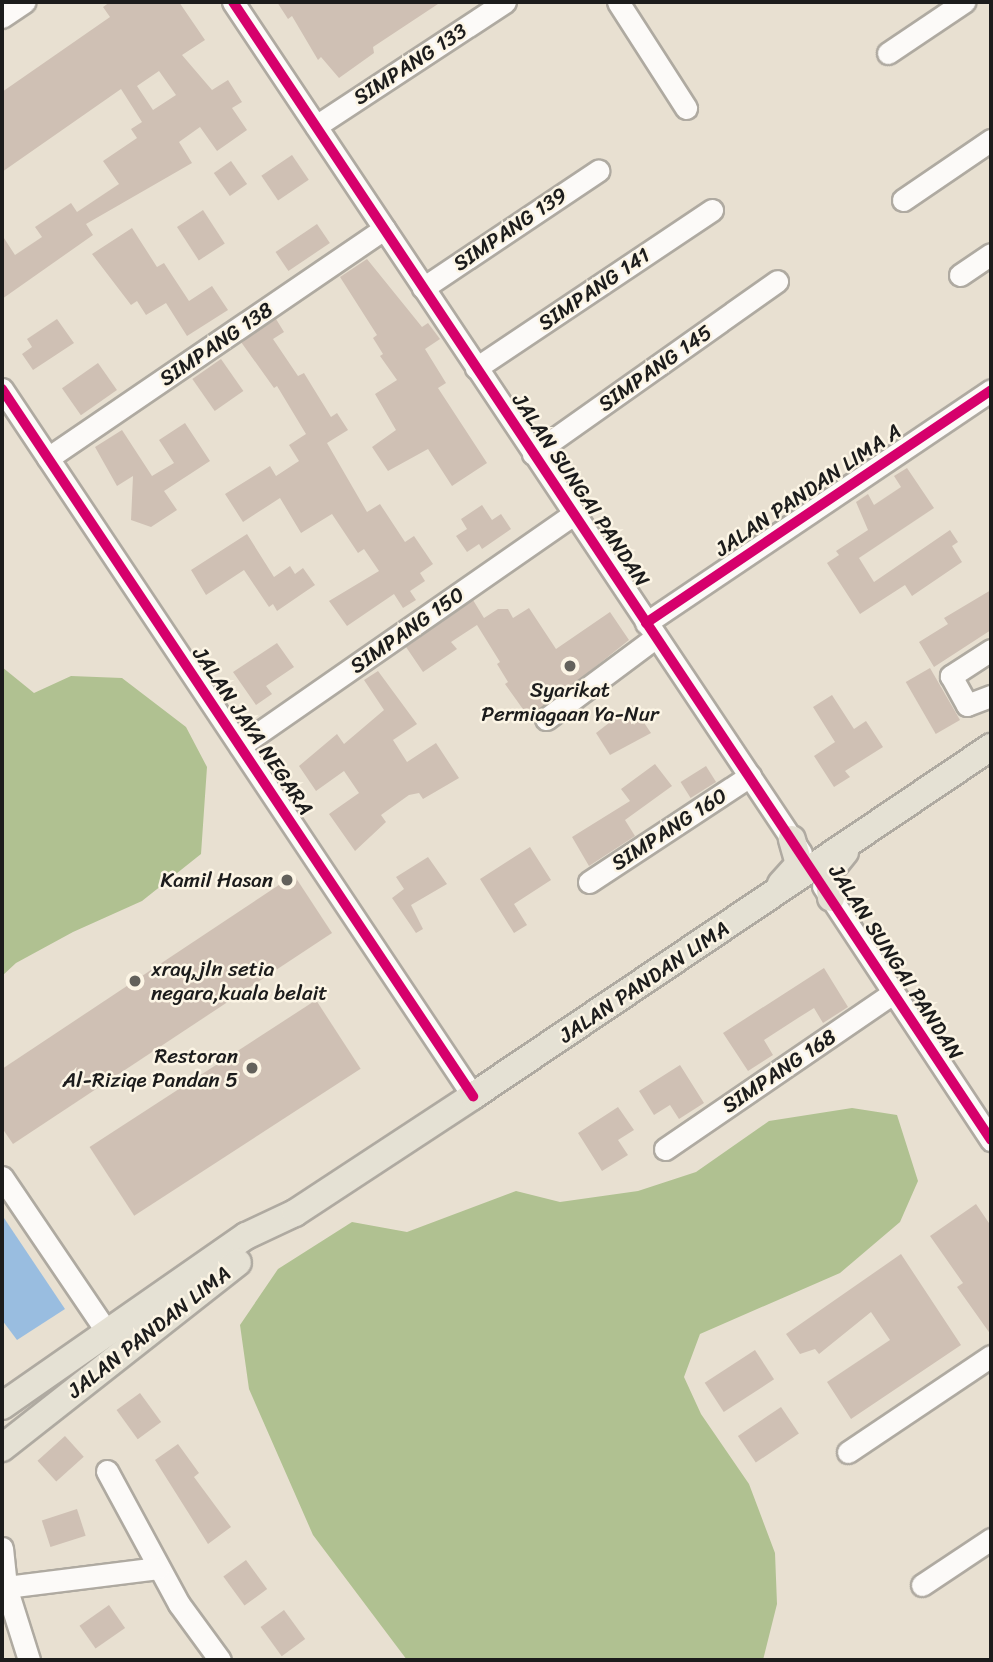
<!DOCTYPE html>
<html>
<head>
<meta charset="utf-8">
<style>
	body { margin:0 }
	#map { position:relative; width:993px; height:1662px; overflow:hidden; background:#e8e0d1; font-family:Sriracha,sans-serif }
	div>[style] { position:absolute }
	.forest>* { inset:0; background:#b0c191 }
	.water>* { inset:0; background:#99bde0 }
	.building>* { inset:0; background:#cfc0b4; transform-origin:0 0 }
	.roads { filter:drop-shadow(2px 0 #afaaa1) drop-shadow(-2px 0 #afaaa1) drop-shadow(0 2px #afaaa1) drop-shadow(0 -2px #afaaa1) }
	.minor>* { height:21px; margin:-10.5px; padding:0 10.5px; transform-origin:10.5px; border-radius:10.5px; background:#fcfaf8 }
	.major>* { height:26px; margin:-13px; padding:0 13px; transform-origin:13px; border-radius:13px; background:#e5e1d4 }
	.cycleway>* { height:10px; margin:-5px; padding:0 5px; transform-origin:5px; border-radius:5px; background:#d6006c }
	.dots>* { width:19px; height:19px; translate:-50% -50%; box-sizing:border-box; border:4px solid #fcf5e5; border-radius:50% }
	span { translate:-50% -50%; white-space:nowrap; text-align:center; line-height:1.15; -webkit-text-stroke:5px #fcf5e5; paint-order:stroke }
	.street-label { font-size:21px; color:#1c1c1c }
	.poi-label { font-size:21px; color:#1c1c1c }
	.right { translate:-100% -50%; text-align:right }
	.left { translate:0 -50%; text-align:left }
	.frame { position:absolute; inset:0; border:4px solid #1c1c1c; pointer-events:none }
</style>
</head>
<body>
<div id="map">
	<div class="forest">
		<i style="clip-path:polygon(2px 667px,34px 693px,71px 676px,122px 678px,186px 727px,207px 767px,201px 854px,142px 901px,73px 932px,16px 963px,2px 976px)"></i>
		<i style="clip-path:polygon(852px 1108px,897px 1115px,918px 1181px,900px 1222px,840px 1273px,700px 1334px,684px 1377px,701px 1414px,749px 1484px,775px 1553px,777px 1604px,763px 1660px,407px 1660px,313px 1535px,249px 1389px,240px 1325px,278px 1269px,352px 1222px,407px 1232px,516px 1191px,560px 1202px,638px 1191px,696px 1172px,769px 1121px)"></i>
	</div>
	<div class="water">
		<i style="clip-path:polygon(2px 1215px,65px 1309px,17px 1340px,2px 1320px)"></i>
	</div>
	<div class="building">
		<i style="clip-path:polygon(evenodd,110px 2px,179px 2px,205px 40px,182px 55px,212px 90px,228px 80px,242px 102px,232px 108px,247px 130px,217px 151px,200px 127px,179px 142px,192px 163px,86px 224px,93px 235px,2px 299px,2px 235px,15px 255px,42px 237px,35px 227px,71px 203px,77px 212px,119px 184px,103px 161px,137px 138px,131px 129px,142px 122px,121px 89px,2px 172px,2px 92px,110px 17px,103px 7px,110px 2px,159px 71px,176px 95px,153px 110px,137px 86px,159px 71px)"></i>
		<i style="clip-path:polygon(277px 2px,441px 2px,373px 47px,374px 53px,339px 78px,321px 57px,318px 60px,292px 16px,288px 19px)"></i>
		<i style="left:292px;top:155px;width:30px;height:37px;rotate:56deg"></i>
		<i style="left:231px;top:161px;width:28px;height:21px;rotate:55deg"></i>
		<i style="left:203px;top:210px;width:40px;height:31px;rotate:57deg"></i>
		<i style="left:317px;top:224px;width:23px;height:50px;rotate:56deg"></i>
		<i style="clip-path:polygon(132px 228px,157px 267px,164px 263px,189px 301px,212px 286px,228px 310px,187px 336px,166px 303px,146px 315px,137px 301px,131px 305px,92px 254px)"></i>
		<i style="clip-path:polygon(367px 259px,422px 327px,428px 323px,440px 339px,425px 349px,446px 383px,438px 388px,487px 463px,452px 486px,428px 449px,388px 471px,372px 447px,396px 430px,375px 394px,397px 380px,380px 356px,383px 354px,373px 338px,377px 335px,340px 277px)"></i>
		<i style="clip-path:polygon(57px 319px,74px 343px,33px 370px,22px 354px,32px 347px,27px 339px)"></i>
		<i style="clip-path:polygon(276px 319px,284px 332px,273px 339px,298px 376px,304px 373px,331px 417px,337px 413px,348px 430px,327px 443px,367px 512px,380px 504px,405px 542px,414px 536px,433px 564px,420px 573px,425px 581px,410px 591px,416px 600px,403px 608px,394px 594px,347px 626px,329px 601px,379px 571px,364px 549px,358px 553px,332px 514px,301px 533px,280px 498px,243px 522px,225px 494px,270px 466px,276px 476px,299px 461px,289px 445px,306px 434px,277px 386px,274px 388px,241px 342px)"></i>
		<i style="left:221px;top:359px;width:39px;height:35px;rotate:55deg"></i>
		<i style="left:98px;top:363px;width:33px;height:44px;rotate:55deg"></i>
		<i style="clip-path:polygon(185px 423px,210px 461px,164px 491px,177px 510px,151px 527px,131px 520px,133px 476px,117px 486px,95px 447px,122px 430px,152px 476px,174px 463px,159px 440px)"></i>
		<i style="clip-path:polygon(907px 468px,934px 508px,859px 558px,874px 582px,950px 530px,958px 542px,952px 546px,962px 562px,912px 596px,905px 585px,860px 614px,827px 563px,839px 555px,836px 551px,868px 530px,856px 502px,868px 494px,874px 505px,901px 487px,894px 476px)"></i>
		<i style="clip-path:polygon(482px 505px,492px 520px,501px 514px,511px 529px,482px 549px,479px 544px,467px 552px,456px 536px,467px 529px,461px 519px)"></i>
		<i style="clip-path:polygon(247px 534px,274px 577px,290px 566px,295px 574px,303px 568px,315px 585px,277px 611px,273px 604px,269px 607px,244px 570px,206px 595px,191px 570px)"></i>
		<i style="clip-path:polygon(991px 590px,991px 630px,934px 667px,919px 642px,948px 624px,944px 618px)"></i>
		<i style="clip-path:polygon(473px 600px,484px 618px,498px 609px,508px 609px,513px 618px,529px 608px,556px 649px,610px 612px,629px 640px,530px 719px,505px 684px,508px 682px,497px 664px,500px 662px,477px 625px,451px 642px,457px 649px,423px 672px,406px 647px)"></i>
		<i style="clip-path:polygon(277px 643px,294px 667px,266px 686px,272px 694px,256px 705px,233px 672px)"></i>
		<i style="left:930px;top:668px;width:60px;height:28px;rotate:60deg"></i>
		<i style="clip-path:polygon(378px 671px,417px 724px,393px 740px,407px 762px,436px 743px,459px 778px,423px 799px,419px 793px,409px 795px,381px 815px,386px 822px,355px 851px,329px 814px,359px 793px,344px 771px,316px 791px,299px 766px,337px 734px,344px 744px,384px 710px,364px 680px)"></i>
		<i style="clip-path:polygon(832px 695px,854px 729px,866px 721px,883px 747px,845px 771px,850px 777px,834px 787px,814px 756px,835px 742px,813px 707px)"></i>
		<i style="clip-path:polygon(632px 705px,651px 733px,610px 755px,596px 733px)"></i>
		<i style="clip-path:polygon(655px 764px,672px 786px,625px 820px,635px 836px,589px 866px,572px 837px,630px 801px,621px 789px)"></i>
		<i style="left:706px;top:766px;width:19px;height:30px;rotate:58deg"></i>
		<i style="clip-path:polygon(530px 847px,551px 880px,514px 904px,527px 925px,514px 933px,480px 879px)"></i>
		<i style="clip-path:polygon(428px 857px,447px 884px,411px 905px,423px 929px,416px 933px,392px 898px,404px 889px,396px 877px)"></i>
		<i style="clip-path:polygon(294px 875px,332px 933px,13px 1144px,2px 1128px,2px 1069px)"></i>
		<i style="clip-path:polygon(824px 968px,848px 1007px,823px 1023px,814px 1008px,798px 1018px,764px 1040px,773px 1055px,748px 1071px,723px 1033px)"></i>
		<i style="left:316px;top:1000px;width:82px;height:270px;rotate:57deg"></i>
		<i style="clip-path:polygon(680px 1065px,704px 1103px,679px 1119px,670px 1105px,654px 1115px,639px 1091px)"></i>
		<i style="clip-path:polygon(618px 1107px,634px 1130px,618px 1140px,628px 1155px,602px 1171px,578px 1133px)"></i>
		<i style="clip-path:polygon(976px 1204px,991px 1226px,991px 1335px,957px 1287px,963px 1283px,930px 1236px)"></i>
		<i style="clip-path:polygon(901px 1254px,961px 1345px,851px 1419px,827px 1382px,890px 1340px,871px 1312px,819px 1354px,815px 1349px,800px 1354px,786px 1334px)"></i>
		<i style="left:755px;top:1350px;width:35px;height:60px;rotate:57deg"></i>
		<i style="left:140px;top:1393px;width:36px;height:29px;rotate:54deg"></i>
		<i style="left:781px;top:1407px;width:32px;height:52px;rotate:56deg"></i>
		<i style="left:65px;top:1436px;width:28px;height:37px;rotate:48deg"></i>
		<i style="clip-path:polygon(178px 1444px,199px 1473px,194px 1477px,231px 1527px,208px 1544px,155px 1460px)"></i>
		<i style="left:77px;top:1509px;width:28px;height:37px;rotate:72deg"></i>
		<i style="left:246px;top:1560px;width:36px;height:28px;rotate:54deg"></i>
		<i style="left:109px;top:1605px;width:28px;height:36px;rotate:55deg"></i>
		<i style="left:284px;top:1610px;width:36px;height:29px;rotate:54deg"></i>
	</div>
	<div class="roads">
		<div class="minor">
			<i style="left:233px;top:2px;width:1023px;rotate:56.28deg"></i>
			<i style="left:618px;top:2px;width:126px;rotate:57.3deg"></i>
			<i style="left:2px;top:17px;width:27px;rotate:-34deg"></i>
			<i style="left:888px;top:53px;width:92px;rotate:-33.9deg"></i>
			<i style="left:316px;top:126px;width:226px;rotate:-33.3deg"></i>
			<i style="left:903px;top:200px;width:107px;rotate:-34.3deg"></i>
			<i style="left:960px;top:275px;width:37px;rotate:-34deg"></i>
			<i style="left:423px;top:288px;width:211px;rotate:-33.8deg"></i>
			<i style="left:476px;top:368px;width:284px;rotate:-33.8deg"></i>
			<i style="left:2px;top:389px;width:850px;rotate:56.33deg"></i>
			<i style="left:533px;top:454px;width:299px;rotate:-35.3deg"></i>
			<i style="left:48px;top:458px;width:407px;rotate:-34.3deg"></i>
			<i style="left:646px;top:623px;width:416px;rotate:-34deg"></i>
			<i style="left:991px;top:650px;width:48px;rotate:147deg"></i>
			<i style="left:951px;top:676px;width:33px;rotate:61deg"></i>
			<i style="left:967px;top:705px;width:26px;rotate:-21deg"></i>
			<i style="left:546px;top:719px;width:137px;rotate:-36.7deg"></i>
			<i style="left:240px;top:746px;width:407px;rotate:-34.8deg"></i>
			<i style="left:589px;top:882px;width:193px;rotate:-33.4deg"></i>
			<i style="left:823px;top:886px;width:305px;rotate:56.5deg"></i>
			<i style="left:665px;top:1149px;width:276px;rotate:-34.4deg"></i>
			<i style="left:2px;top:1177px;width:187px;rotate:55.9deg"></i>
			<i style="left:848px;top:1452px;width:172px;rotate:-33.9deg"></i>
			<i style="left:107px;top:1471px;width:151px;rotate:61.6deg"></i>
			<i style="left:179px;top:1604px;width:69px;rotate:53.8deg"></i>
			<i style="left:2px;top:1548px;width:39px;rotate:84deg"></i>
			<i style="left:6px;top:1587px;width:77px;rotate:72.5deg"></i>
			<i style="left:922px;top:1585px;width:83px;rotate:-33.7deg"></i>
			<i style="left:6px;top:1587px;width:153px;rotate:-7.1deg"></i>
		</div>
		<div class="major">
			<i style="left:781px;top:884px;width:27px;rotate:-48deg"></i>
			<i style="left:799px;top:864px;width:26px;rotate:-106deg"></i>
			<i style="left:831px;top:898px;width:25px;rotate:-97deg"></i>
			<i style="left:828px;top:873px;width:27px;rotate:-51deg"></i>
			<i style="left:2px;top:1406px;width:297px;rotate:-34.9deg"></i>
			<i style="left:246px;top:1236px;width:54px;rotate:-25.1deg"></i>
			<i style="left:295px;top:1213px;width:213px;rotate:-33.3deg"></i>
			<i style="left:473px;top:1096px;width:625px;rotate:-33.97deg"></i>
			<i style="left:2px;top:1448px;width:300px;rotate:-38.2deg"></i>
		</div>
	</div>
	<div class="cycleway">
		<i style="left:233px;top:2px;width:1367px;rotate:56.33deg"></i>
		<i style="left:2px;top:389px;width:850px;rotate:56.33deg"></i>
		<i style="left:646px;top:623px;width:416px;rotate:-34deg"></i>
	</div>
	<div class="dots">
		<i style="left:570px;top:666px;background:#63615b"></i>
		<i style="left:287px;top:880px;background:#63615b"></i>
		<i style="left:135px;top:981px;background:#63615b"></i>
		<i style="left:252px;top:1068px;background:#63615b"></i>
	</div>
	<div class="street-label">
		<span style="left:410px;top:64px;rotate:-33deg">SIMPANG 133</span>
		<span style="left:510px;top:229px;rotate:-34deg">SIMPANG 139</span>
		<span style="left:594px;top:289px;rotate:-34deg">SIMPANG 141</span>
		<span style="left:216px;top:344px;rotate:-34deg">SIMPANG 138</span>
		<span style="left:655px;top:368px;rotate:-35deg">SIMPANG 145</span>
		<span style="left:581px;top:490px;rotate:56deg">JALAN SUNGAI PANDAN</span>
		<span style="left:808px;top:490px;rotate:-34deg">JALAN PANDAN LIMA A</span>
		<span style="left:407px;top:630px;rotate:-35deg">SIMPANG 150</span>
		<span style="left:253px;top:731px;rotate:56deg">JALAN JAYA NEGARA</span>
		<span style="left:669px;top:829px;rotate:-33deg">SIMPANG 160</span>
		<span style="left:896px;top:962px;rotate:57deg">JALAN SUNGAI PANDAN</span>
		<span style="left:644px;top:982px;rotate:-34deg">JALAN PANDAN LIMA</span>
		<span style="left:779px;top:1071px;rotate:-34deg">SIMPANG 168</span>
		<span style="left:149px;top:1332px;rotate:-38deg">JALAN PANDAN LIMA</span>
	</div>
	<div class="poi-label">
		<span style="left:570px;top:702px">Syarikat<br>Permiagaan Ya-Nur</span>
		<span class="right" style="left:273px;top:880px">Kamil Hasan</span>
		<span class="left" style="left:151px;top:981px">xray,jln setia<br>negara,kuala belait</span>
		<span class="right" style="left:238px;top:1068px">Restoran<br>Al-Riziqe Pandan 5</span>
	</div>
	<div class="frame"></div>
</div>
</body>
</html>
